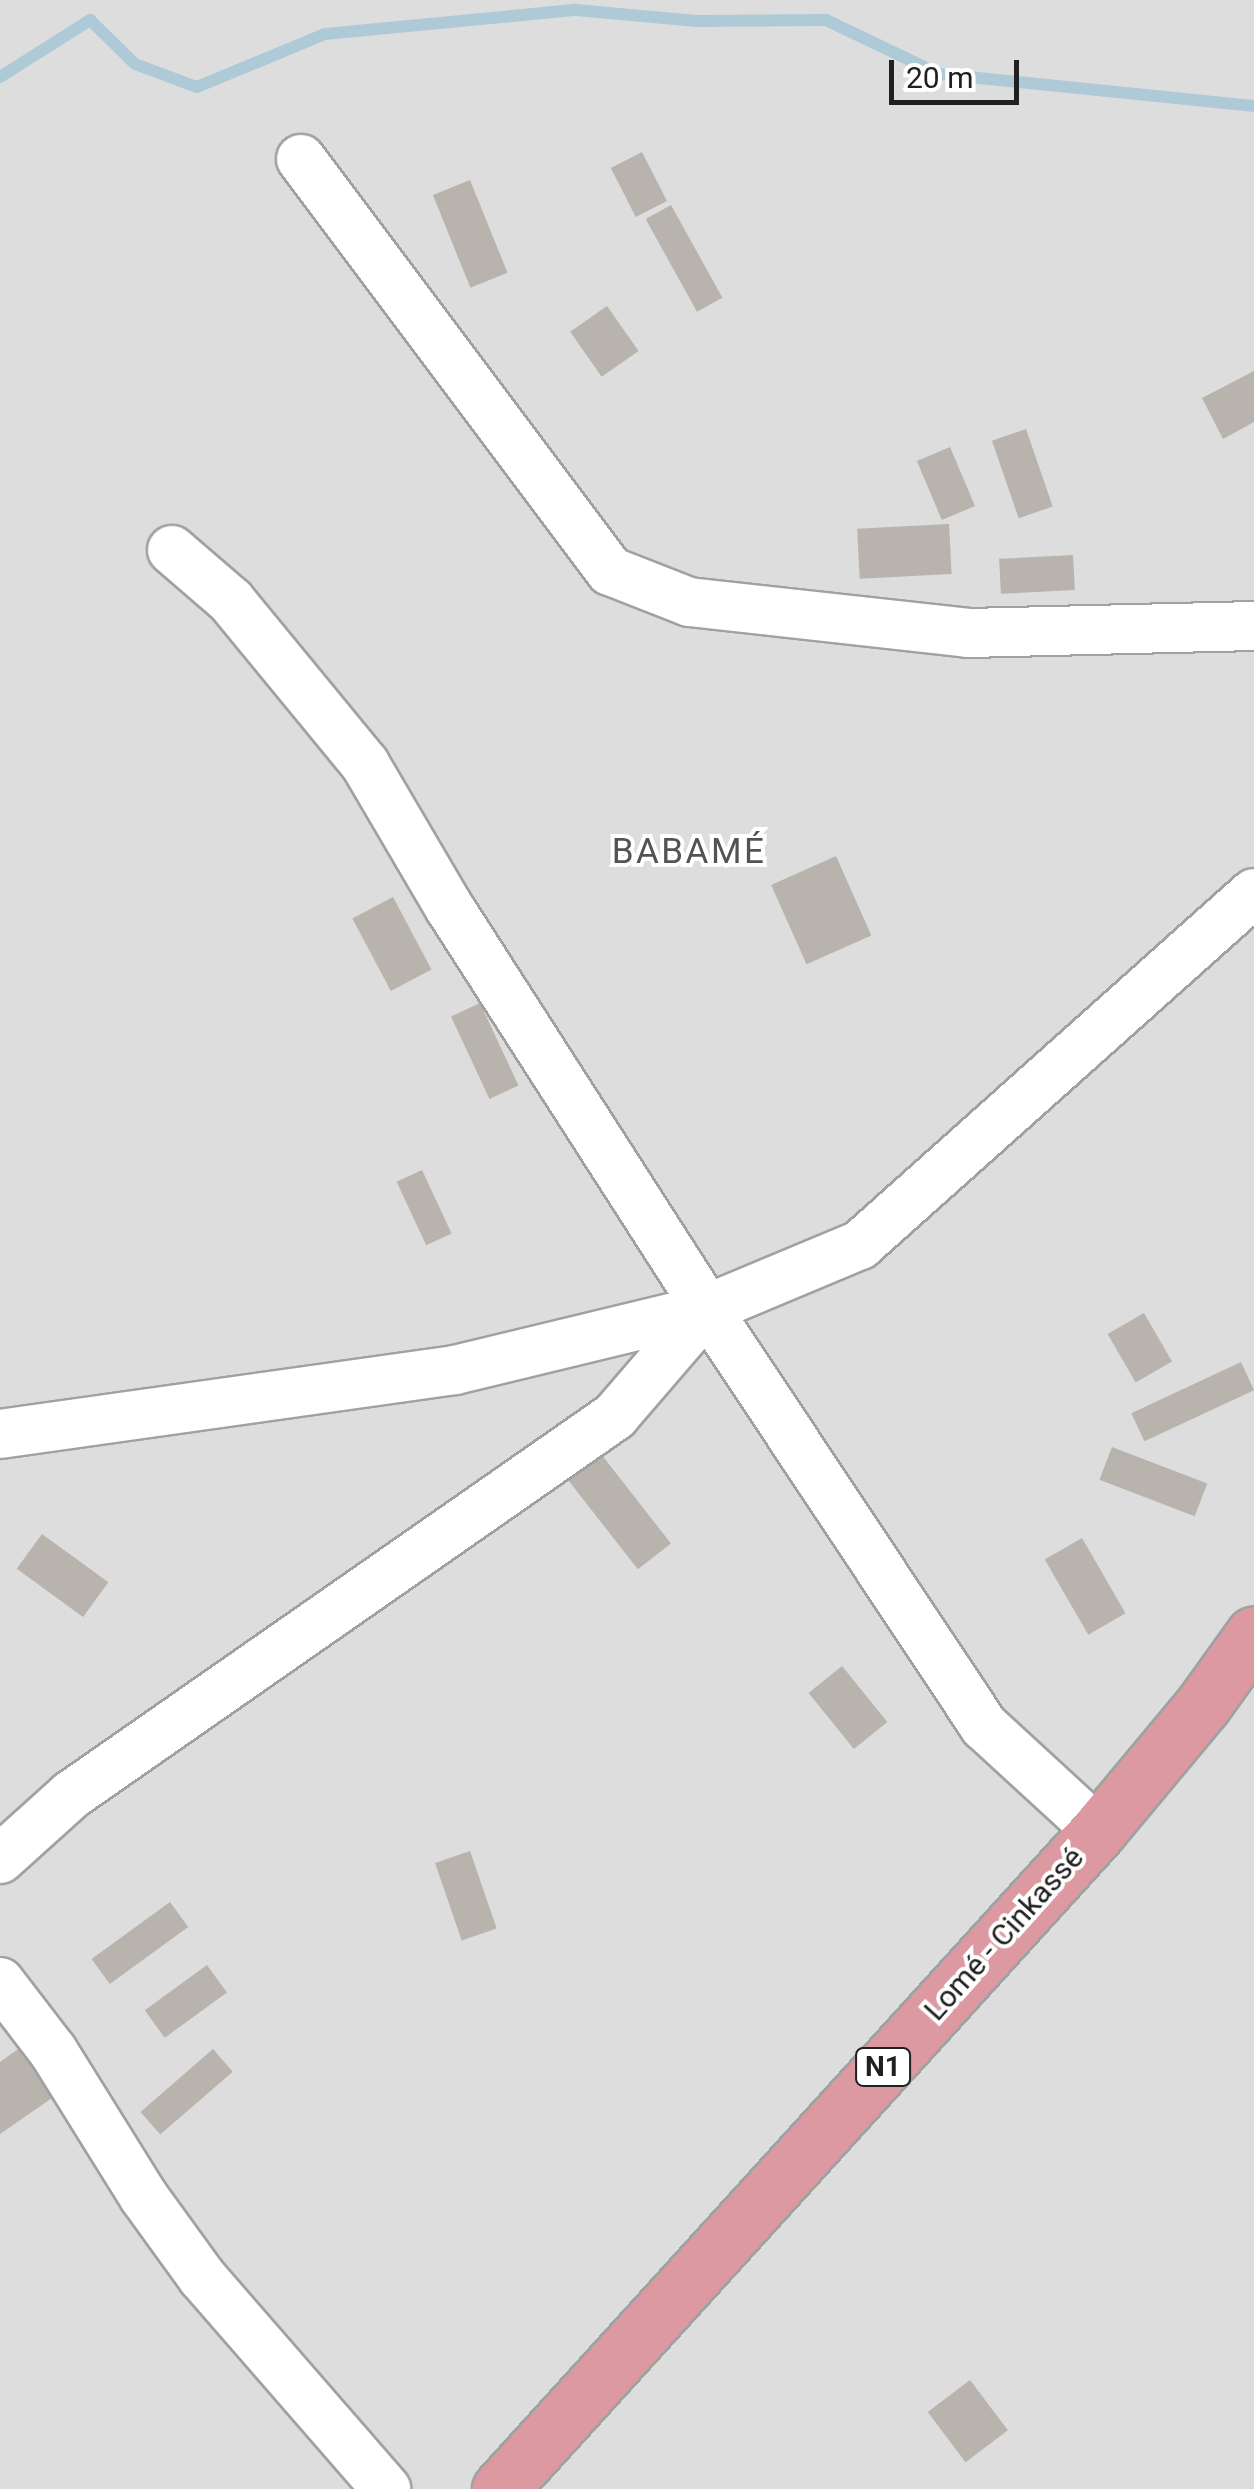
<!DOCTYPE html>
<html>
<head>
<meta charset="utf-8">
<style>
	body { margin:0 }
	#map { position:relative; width:1254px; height:2489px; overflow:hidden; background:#efede7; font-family:Roboto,sans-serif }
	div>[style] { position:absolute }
	.residential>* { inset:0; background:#dedddd; transform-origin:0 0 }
	.stream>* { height:12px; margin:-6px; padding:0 6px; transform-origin:6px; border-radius:6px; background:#aecad7 }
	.building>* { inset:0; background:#b8b3ad; transform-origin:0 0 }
	.roads { filter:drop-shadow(2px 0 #a1a1a1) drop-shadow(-2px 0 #a1a1a1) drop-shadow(0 2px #a1a1a1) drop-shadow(0 -2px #a1a1a1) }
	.minor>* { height:48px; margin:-24px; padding:0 24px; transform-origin:24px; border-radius:24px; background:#fff }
	.highway>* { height:55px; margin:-27.5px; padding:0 27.5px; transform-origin:27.5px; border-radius:27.5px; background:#dc99a1 }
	span { translate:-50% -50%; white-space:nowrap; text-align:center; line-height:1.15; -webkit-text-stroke:8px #fff; paint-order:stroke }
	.shield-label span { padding:2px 8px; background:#fff; border:2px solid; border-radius:8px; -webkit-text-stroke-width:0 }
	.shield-label { font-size:28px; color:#202020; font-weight:700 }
	.street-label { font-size:30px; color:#202020 }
	.quarter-label { font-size:35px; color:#535353; letter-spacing:2.5px }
	.scale { position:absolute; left:889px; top:60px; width:130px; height:45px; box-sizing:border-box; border:5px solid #202020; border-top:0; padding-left:12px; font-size:30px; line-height:35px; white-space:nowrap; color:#202020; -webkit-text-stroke:8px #fff; paint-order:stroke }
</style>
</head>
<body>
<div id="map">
	<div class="residential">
		<i style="left:0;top:0;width:1254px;height:2489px"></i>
	</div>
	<div class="stream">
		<i style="left:0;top:77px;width:107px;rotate:-32.3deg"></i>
		<i style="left:90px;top:20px;width:63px;rotate:44.4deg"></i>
		<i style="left:135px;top:64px;width:66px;rotate:20.4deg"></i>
		<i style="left:197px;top:87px;width:139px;rotate:-22.5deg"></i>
		<i style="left:325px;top:34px;width:252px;rotate:-5.5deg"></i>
		<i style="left:576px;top:10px;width:121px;rotate:5.2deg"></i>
		<i style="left:697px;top:21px;width:129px;rotate:-0.4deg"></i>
		<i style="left:826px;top:20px;width:125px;rotate:25.5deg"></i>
		<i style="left:939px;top:74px;width:317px;rotate:5.8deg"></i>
	</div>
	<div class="building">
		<i style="left:642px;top:152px;width:55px;height:35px;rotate:63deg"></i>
		<i style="left:470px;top:180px;width:100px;height:40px;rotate:68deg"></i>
		<i style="left:671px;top:205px;width:106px;height:29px;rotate:61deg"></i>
		<i style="left:607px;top:306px;width:55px;height:45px;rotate:55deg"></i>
		<i style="clip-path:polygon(1254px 371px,1254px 422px,1223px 439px,1202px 398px)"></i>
		<i style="left:1026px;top:429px;width:82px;height:36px;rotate:71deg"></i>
		<i style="left:950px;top:447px;width:64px;height:36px;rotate:67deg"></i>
		<i style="left:949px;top:524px;width:50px;height:92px;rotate:87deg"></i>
		<i style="left:1073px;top:555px;width:35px;height:74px;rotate:87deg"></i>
		<i style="left:836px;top:856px;width:87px;height:71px;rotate:66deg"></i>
		<i style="left:393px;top:897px;width:82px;height:46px;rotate:62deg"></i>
		<i style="left:480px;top:1003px;width:91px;height:32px;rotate:65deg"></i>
		<i style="left:422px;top:1170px;width:70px;height:28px;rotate:65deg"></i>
		<i style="left:1144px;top:1313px;width:56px;height:42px;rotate:60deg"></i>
		<i style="left:1241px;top:1362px;width:31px;height:121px;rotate:65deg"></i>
		<i style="left:594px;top:1445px;width:125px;height:42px;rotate:52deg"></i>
		<i style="left:1112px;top:1447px;width:102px;height:35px;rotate:21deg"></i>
		<i style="left:42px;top:1534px;width:82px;height:43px;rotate:36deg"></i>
		<i style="left:1082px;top:1538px;width:87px;height:43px;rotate:60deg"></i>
		<i style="left:842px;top:1666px;width:72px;height:43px;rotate:51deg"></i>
		<i style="left:470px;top:1851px;width:82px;height:37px;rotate:71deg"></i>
		<i style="left:170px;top:1902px;width:31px;height:97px;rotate:54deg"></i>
		<i style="left:207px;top:1965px;width:34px;height:77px;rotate:54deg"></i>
		<i style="clip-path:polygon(21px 2047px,55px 2096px,0 2134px,0 2062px)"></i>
		<i style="left:213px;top:2049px;width:30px;height:96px;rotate:49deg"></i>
		<i style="left:970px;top:2380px;width:63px;height:53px;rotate:53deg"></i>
	</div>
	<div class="roads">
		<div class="minor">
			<i style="left:301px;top:159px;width:515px;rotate:53.13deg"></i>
			<i style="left:610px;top:571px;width:85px;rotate:21.4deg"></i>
			<i style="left:689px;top:602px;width:281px;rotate:6.3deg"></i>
			<i style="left:968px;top:633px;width:286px;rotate:-1.4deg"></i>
			<i style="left:172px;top:550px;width:78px;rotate:40.8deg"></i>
			<i style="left:231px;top:601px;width:211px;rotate:50.6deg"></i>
			<i style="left:365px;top:764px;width:166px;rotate:59.6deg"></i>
			<i style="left:449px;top:907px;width:478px;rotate:57.3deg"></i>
			<i style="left:707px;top:1309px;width:501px;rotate:56.41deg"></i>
			<i style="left:984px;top:1726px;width:155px;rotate:42.6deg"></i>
			<i style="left:0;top:1434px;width:459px;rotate:-8deg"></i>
			<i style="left:455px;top:1370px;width:259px;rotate:-13.6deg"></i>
			<i style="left:0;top:1859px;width:96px;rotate:-42deg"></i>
			<i style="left:71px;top:1795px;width:663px;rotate:-34.86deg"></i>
			<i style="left:615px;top:1416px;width:141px;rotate:-49.3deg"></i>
			<i style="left:707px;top:1309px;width:166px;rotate:-22.7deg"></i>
			<i style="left:860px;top:1245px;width:528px;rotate:-41.78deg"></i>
			<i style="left:0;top:1982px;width:87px;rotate:52.5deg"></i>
			<i style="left:53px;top:2051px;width:172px;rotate:58.1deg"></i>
			<i style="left:144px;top:2197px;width:99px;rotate:54.1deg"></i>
			<i style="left:202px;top:2277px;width:281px;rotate:49deg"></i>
		</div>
		<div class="highway">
			<i style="left:500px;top:2489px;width:889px;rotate:-47.73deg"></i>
			<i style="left:1098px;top:1831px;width:164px;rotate:-50.2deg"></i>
			<i style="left:1203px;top:1705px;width:87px;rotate:-54.3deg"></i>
		</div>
	</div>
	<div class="shield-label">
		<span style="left:883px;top:2067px">N1</span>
	</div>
	<div class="street-label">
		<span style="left:1004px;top:1934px;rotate:-48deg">Lomé - Cinkassé</span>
	</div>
	<div class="quarter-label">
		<span style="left:689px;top:852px">BABAMÉ</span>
	</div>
	<div class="scale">20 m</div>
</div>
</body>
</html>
